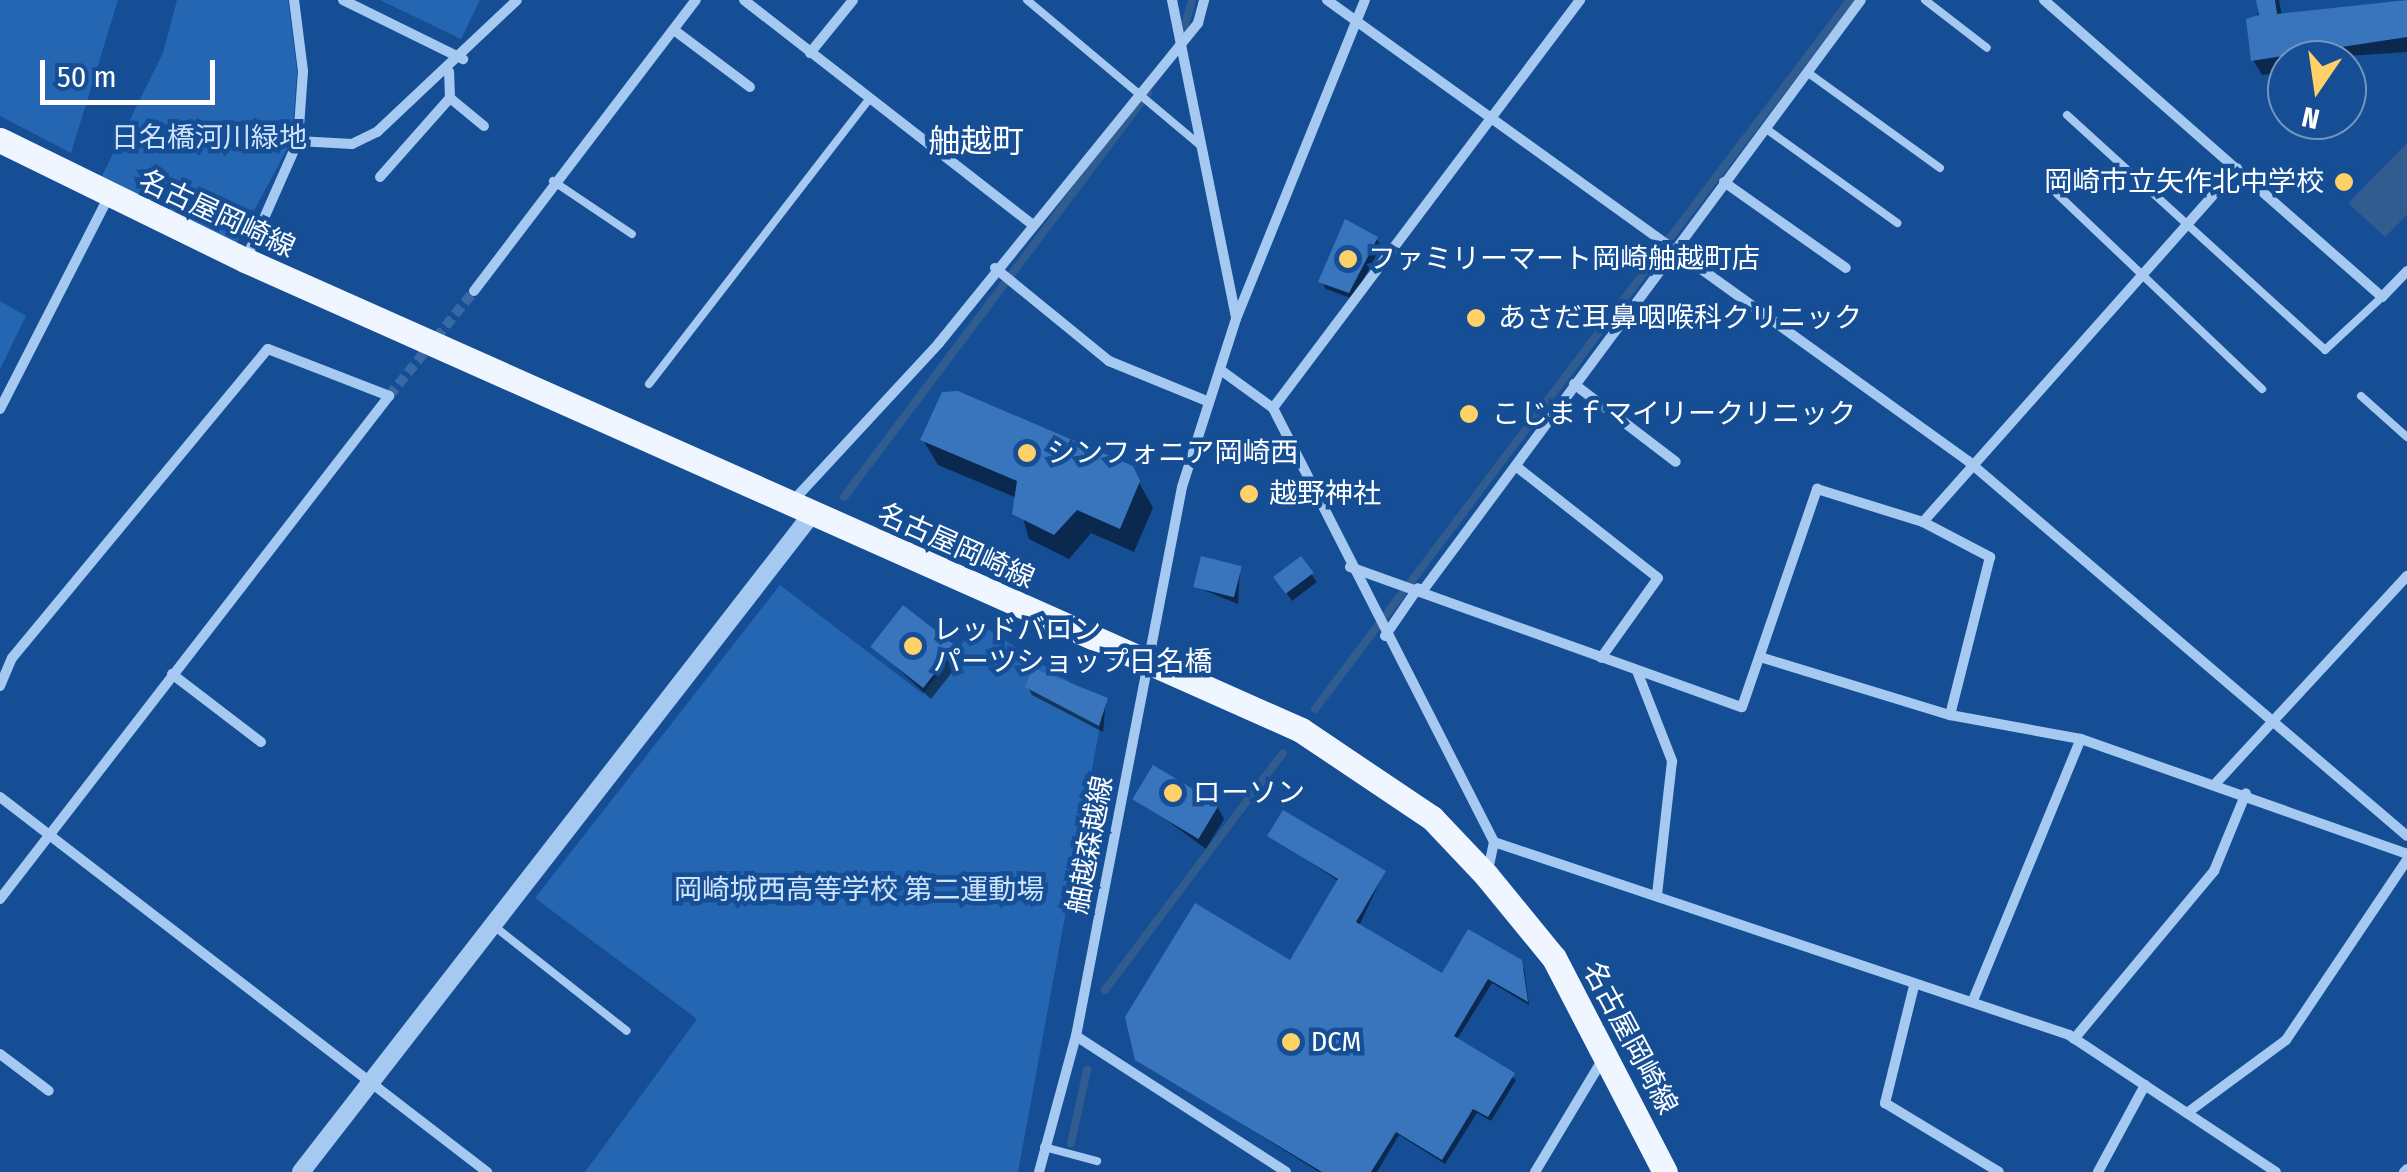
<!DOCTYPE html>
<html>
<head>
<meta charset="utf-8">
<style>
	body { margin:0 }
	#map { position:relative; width:2407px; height:1172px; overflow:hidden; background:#154e95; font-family:"Fira Sans Condensed","Noto Sans JP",sans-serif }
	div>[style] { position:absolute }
	.green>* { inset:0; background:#2466b2 }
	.water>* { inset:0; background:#315c8f }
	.shadow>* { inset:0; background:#0007 }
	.stream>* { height:8px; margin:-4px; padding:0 4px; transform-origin:4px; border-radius:4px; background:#315c8f }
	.building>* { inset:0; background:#3975bc; transform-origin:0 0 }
	.minor-tunnel>* { height:10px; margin-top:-5px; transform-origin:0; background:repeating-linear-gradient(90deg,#3869a5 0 10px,transparent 0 15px) }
	.service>* { height:8px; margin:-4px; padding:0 4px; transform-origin:4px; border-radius:4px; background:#a6c9f1 }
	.minor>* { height:10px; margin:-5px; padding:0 5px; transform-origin:5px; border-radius:5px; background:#a6c9f1 }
	.tertiary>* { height:18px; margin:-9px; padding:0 9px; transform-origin:9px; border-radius:9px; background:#a6c9f1 }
	.primary>* { height:25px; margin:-12.5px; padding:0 12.5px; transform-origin:12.5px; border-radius:12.5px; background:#f0f6ff }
	.dots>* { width:28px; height:28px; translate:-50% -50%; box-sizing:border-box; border:5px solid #154e95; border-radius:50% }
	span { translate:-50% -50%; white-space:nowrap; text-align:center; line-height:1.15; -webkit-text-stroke:9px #154e95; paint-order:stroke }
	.park-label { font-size:28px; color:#cde3fc }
	.poi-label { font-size:28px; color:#fff }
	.right { translate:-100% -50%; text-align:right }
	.left { translate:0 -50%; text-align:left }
	.street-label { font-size:28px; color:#fff }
	.quarter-label { font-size:32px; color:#fff }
	.north { position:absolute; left:2267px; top:40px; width:100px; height:100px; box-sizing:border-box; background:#154e95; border:2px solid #7395bf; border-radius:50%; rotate:193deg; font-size:28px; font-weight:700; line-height:40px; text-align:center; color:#fff }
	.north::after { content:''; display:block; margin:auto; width:35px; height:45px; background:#ffd166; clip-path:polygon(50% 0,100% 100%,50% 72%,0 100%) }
	.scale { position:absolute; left:40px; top:60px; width:175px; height:45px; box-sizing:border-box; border:5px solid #fff; border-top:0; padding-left:12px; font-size:30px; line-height:35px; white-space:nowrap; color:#fff; -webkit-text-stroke:8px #154e95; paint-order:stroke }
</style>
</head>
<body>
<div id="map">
	<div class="green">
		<i style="clip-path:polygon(0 0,118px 0,71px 153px,0 116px)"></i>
		<i style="clip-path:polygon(177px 0,288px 0,297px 71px,292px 140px,236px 244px,100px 180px,163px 53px)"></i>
		<i style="clip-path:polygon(380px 0,480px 0,461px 39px)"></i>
		<i style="clip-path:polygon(0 301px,26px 316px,0 369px)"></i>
		<i style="clip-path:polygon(780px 585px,923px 694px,978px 623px,1104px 704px,1018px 1172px,585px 1172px,697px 1019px,535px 898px)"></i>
	</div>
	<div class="water">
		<i style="clip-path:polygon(2407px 143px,2407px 215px,2385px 237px,2348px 203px)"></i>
	</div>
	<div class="shadow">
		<i style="clip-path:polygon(2259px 0,2279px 0,2282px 16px,2407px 0,2407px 52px,2287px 60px,2287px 71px,2262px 75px,2253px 60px)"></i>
		<i style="clip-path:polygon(1376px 238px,1381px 246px,1353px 299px,1326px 289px,1321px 281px)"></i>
		<i style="clip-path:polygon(923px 440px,1131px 468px,1153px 508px,1134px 552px,1091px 533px,1069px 559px,1029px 539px,1017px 498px,938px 465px)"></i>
		<i style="clip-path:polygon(1300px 559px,1317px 582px,1292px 601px,1281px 585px)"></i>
		<i style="clip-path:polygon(1240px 568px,1238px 604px,1196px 587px)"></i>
		<i style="clip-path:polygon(873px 646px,954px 648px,961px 661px,931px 699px)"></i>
		<i style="clip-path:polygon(1028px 687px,1106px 700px,1103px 732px,1032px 695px)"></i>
		<i style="clip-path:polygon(1142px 802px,1217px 806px,1224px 819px,1206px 849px)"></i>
		<i style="clip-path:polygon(1270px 836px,1384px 873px,1359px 926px,1443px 977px,1524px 968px,1529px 1005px,1492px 983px,1456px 1041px,1516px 1080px,1491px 1121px,1477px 1113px,1445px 1164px,1399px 1135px,1377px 1172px,1319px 1172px,1138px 1059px,1290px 963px,1340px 882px)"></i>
	</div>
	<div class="stream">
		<i style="left:1181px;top:39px;width:41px;rotate:-74.2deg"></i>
		<i style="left:1670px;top:238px;width:298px;rotate:-52.9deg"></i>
		<i style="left:844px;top:497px;width:506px;rotate:-53.04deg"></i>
		<i style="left:1315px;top:709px;width:570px;rotate:-52.99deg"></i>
		<i style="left:1105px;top:990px;width:296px;rotate:-53.1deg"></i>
		<i style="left:1071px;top:1143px;width:75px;rotate:-77.6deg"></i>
	</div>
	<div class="building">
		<i style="clip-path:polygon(2256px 0,2275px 0,2277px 14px,2407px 0,2407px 37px,2251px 61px,2246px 19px,2259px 15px)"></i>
		<i style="clip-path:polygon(1345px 219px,1378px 237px,1349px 293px,1318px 282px)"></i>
		<i style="clip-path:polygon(958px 391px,1133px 466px,1140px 481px,1120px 529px,1077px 510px,1054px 535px,1012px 514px,1017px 481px,920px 440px,942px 392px)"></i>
		<i style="left:1201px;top:556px;width:42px;height:32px;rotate:14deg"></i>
		<i style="left:1301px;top:556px;width:21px;height:35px;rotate:53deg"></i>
		<i style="left:903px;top:605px;width:67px;height:53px;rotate:38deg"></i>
		<i style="clip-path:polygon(1033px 668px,1108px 698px,1099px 726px,1025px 687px)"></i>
		<i style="left:1153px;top:765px;width:77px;height:40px;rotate:31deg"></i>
		<i style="clip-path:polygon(1283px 810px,1386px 871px,1356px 922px,1442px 973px,1468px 929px,1522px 960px,1528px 1002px,1488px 979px,1454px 1036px,1515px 1073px,1488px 1117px,1473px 1109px,1442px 1160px,1396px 1132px,1371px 1172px,1322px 1172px,1135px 1060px,1125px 1017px,1195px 903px,1290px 960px,1338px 879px,1267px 836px)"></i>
	</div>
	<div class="minor-tunnel">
		<i style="left:389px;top:396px;width:135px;rotate:-51deg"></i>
	</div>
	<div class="service">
		<i style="left:1027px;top:0;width:226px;rotate:40deg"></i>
		<i style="left:1925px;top:0;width:78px;rotate:37.7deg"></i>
		<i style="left:1807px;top:72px;width:164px;rotate:35.8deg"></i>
		<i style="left:2067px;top:115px;width:349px;rotate:42.3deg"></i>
		<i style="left:2325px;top:350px;width:78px;rotate:-42.9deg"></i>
		<i style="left:1765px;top:128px;width:163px;rotate:35.7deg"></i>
		<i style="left:553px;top:181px;width:95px;rotate:33.9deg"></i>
		<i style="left:2050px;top:187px;width:293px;rotate:43.6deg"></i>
		<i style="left:649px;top:384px;width:360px;rotate:-52.3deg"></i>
		<i style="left:2361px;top:396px;width:62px;rotate:41.7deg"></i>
		<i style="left:494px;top:926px;width:169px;rotate:38.3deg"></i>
		<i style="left:1044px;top:1147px;width:55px;rotate:14.8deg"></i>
	</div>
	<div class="minor">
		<i style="left:343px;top:0;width:134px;rotate:26.2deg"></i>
		<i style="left:744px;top:0;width:363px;rotate:37.9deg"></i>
		<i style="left:1172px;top:0;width:324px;rotate:78.6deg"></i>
		<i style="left:1327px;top:0;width:790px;rotate:35.72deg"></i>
		<i style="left:1968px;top:461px;width:577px;rotate:40.5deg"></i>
		<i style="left:2044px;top:0;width:450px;rotate:41.3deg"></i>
		<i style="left:2382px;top:297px;width:36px;rotate:-46deg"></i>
		<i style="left:674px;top:30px;width:95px;rotate:36.9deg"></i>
		<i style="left:810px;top:53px;width:68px;rotate:-50.9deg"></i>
		<i style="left:450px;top:98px;width:44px;rotate:39.5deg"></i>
		<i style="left:298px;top:141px;width:54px;rotate:3.2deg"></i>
		<i style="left:352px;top:144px;width:28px;rotate:-26deg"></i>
		<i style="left:377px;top:132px;width:192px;rotate:-43.3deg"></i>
		<i style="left:380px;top:177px;width:106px;rotate:-48.5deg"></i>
		<i style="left:450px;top:98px;width:26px;rotate:-92deg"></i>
		<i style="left:1724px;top:182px;width:149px;rotate:35.2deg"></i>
		<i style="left:246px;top:259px;width:129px;rotate:-66.2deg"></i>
		<i style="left:298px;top:141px;width:70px;rotate:-85.9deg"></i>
		<i style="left:303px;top:71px;width:72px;rotate:-97.2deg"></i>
		<i style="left:995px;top:268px;width:147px;rotate:39.2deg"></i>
		<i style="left:1109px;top:361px;width:108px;rotate:22.3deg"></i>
		<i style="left:474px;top:291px;width:366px;rotate:-52.7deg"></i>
		<i style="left:1222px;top:371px;width:63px;rotate:36deg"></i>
		<i style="left:1273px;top:408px;width:487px;rotate:63deg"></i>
		<i style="left:1494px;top:842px;width:33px;rotate:102deg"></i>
		<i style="left:1574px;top:384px;width:128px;rotate:37.4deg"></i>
		<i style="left:1273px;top:408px;width:511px;rotate:-53.04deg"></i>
		<i style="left:0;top:409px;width:239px;rotate:-62.9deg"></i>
		<i style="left:1517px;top:467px;width:179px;rotate:38.2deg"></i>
		<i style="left:1658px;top:578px;width:98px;rotate:125.5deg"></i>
		<i style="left:791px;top:503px;width:218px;rotate:-47.2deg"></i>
		<i style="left:939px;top:343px;width:412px;rotate:-51deg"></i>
		<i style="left:1198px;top:23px;width:24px;rotate:-75deg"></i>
		<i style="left:1923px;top:522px;width:473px;rotate:-48.4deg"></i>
		<i style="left:1350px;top:567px;width:416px;rotate:19.7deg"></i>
		<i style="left:1742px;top:707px;width:231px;rotate:-71deg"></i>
		<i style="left:1817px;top:489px;width:111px;rotate:17.3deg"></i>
		<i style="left:1923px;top:522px;width:76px;rotate:27.6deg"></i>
		<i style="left:1990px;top:557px;width:163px;rotate:104.2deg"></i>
		<i style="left:1424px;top:589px;width:733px;rotate:-53.43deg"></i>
		<i style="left:1385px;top:636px;width:58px;rotate:-55.5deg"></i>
		<i style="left:1760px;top:657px;width:199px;rotate:17deg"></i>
		<i style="left:1950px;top:715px;width:133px;rotate:10.4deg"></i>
		<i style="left:2081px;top:739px;width:346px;rotate:19.4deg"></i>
		<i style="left:1637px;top:671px;width:97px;rotate:68.7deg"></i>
		<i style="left:1672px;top:761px;width:135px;rotate:96.4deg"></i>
		<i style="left:172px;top:674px;width:112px;rotate:37.4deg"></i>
		<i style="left:0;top:686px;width:30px;rotate:-67deg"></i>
		<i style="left:12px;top:658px;width:401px;rotate:-50.4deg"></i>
		<i style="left:268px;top:349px;width:130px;rotate:21.2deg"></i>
		<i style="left:389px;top:396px;width:636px;rotate:127.72deg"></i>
		<i style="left:2216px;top:783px;width:282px;rotate:-47.3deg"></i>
		<i style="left:0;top:797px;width:615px;rotate:37.6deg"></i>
		<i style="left:1494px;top:842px;width:607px;rotate:18.55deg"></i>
		<i style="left:2069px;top:1035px;width:248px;rotate:33.5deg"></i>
		<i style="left:1914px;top:986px;width:121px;rotate:103.9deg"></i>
		<i style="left:1885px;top:1103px;width:133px;rotate:31.2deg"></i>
		<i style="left:1974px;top:998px;width:280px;rotate:-67.6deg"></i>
		<i style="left:1076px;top:1036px;width:250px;rotate:32.9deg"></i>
		<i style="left:2074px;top:1039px;width:219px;rotate:-50.2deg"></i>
		<i style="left:2214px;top:871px;width:84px;rotate:-67.7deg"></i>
		<i style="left:0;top:1054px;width:61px;rotate:37.1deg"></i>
		<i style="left:2187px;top:1113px;width:123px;rotate:-36.4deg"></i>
		<i style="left:2286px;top:1040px;width:217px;rotate:-56.1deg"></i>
		<i style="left:1039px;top:1172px;width:141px;rotate:-74.8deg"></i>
		<i style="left:1076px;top:1036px;width:559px;rotate:-79.07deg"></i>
		<i style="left:1182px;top:487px;width:176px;rotate:-72.2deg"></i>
		<i style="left:1236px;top:319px;width:344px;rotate:-68deg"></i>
		<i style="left:1535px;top:1172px;width:134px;rotate:-59deg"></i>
		<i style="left:2098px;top:1172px;width:99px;rotate:-61.6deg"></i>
		<i style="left:2404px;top:1172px;width:4px;rotate:-45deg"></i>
	</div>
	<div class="tertiary">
		<i style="left:301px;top:1172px;width:833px;rotate:-52.17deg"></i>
	</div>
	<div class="primary">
		<i style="left:0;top:140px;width:273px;rotate:26.1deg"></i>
		<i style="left:245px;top:260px;width:1156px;rotate:23.99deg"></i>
		<i style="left:1301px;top:730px;width:158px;rotate:33.9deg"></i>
		<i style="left:1432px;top:818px;width:79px;rotate:46.5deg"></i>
		<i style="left:1486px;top:875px;width:107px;rotate:50.7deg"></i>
		<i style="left:1554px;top:958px;width:241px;rotate:62.6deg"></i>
	</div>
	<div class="dots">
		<i style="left:2344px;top:182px;background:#ffd166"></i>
		<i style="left:1348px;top:259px;background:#ffd166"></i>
		<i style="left:1476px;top:318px;background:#ffd166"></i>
		<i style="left:1469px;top:414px;background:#ffd166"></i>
		<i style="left:1027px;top:453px;background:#ffd166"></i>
		<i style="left:1249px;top:494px;background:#ffd166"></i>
		<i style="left:913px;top:646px;background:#ffd166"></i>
		<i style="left:1173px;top:793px;background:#ffd166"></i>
		<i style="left:1291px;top:1042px;background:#ffd166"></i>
	</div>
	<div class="park-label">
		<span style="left:209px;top:138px">日名橋河川緑地</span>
		<span style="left:859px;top:890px">岡崎城西高等学校 第二運動場</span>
	</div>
	<div class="poi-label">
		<span class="right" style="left:2324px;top:182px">岡崎市立矢作北中学校</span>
		<span class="left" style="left:1368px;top:259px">ファミリーマート岡崎舳越町店</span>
		<span class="left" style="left:1498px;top:318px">あさだ耳鼻咽喉科クリニック</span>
		<span class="left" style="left:1492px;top:414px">こじまｆマイリークリニック</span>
		<span class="left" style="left:1047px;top:453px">シンフォニア岡崎西</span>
		<span class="left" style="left:1269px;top:494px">越野神社</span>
		<span class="left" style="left:933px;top:646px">レッドバロン<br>パーツショップ日名橋</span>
		<span class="left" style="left:1193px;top:793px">ローソン</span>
		<span class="left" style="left:1311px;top:1042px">DCM</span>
	</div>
	<div class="street-label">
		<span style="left:217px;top:214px;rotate:25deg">名古屋岡崎線</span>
		<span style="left:956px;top:546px;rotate:24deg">名古屋岡崎線</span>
		<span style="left:1090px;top:845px;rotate:-79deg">舳越森越線</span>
		<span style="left:1630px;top:1038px;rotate:62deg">名古屋岡崎線</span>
	</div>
	<div class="quarter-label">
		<span style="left:976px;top:141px">舳越町</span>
	</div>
	<div class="north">N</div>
	<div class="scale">50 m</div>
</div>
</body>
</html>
